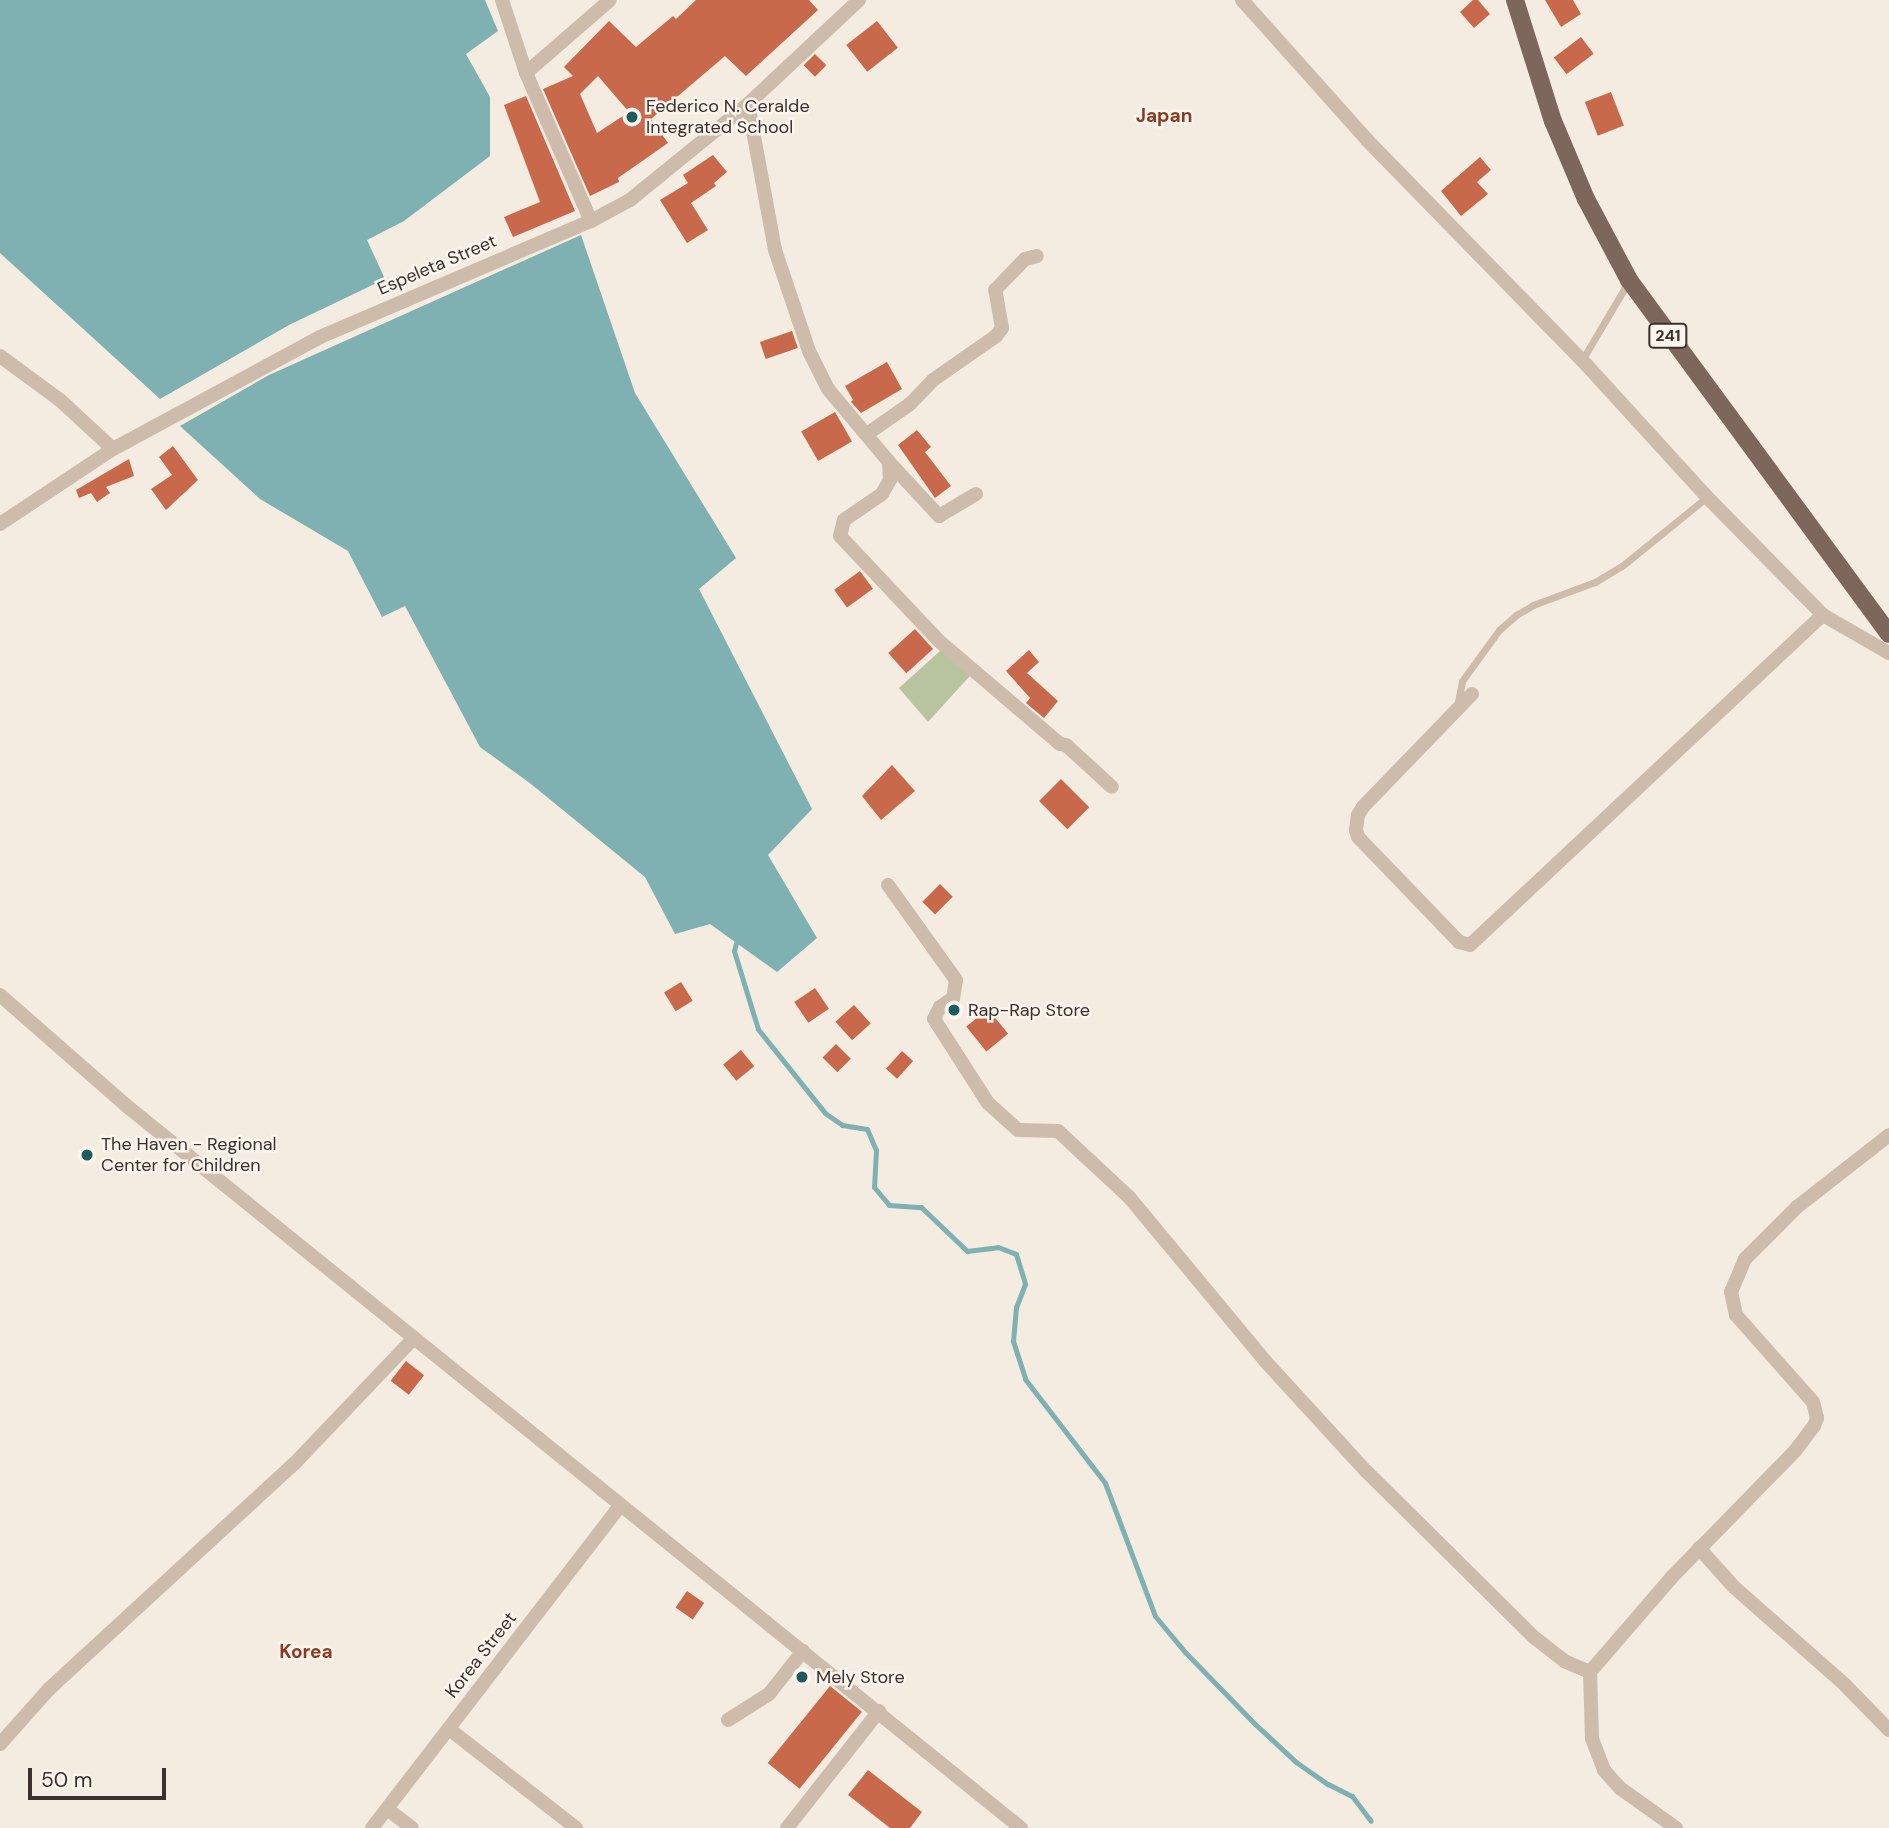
<!DOCTYPE html>
<html>
<head>
<meta charset="utf-8">
<style>
	body { margin:0 }
	#map { position:relative; width:1889px; height:1828px; overflow:hidden; background:#f4ebe1; font-family:"DM Sans",sans-serif }
	div>[style] { position:absolute }
	.green>* { inset:0; background:#b8c4a0 }
	.water>* { inset:0; background:#7fb0b2 }
	.stream>* { height:5px; margin:-2.5px; padding:0 2.5px; transform-origin:2.5px; border-radius:2.5px; background:#7fb0b2 }
	.building>* { inset:0; background:#c8694b; transform-origin:0 0 }
	.lane>* { height:7px; margin:-3.5px; padding:0 3.5px; transform-origin:3.5px; border-radius:3.5px; background:#cdbbac }
	.street>* { height:14px; margin:-7px; padding:0 7px; transform-origin:7px; border-radius:7px; background:#cdbbac }
	.primary>* { height:18px; margin:-9px; padding:0 9px; transform-origin:9px; border-radius:9px; background:#7d675c }
	.dots>* { width:19px; height:19px; translate:-50% -50%; box-sizing:border-box; border:4px solid #fbf5ee; border-radius:50% }
	span { translate:-50% -50%; white-space:nowrap; text-align:center; line-height:1.15; -webkit-text-stroke:5px #fbf5ee; paint-order:stroke }
	.shield-label span { padding:2px 5px; background:#fbf5ee; border:2px solid; border-radius:5px; -webkit-text-stroke-width:0 }
	.shield-label { font-size:16px; color:#3b302b; font-weight:700 }
	.poi-label { font-size:18px; color:#3b302b }
	.left { translate:0 -50%; text-align:left }
	.street-label { font-size:18px; color:#3b302b }
	.neighbourhood-label { font-size:19px; color:#8c3b22; font-weight:700 }
	.scale { position:absolute; left:28px; top:1768px; width:138px; height:32px; box-sizing:border-box; border:4px solid #3b302b; border-top:0; padding-left:9px; font-size:21px; line-height:24px; white-space:nowrap; color:#3b302b; -webkit-text-stroke:5px #fbf5ee; paint-order:stroke }
</style>
</head>
<body>
<div id="map">
	<div class="green">
		<i style="clip-path:polygon(950px 642px,978px 667px,928px 722px,899px 688px)"></i>
	</div>
	<div class="water">
		<i style="clip-path:polygon(0 0,485px 0,498px 31px,466px 54px,490px 97px,490px 156px,404px 221px,367px 240px,385px 279px,289px 325px,160px 399px,0 253px)"></i>
		<i style="clip-path:polygon(581px 235px,635px 393px,736px 558px,699px 589px,812px 809px,768px 855px,817px 938px,777px 972px,710px 924px,675px 934px,645px 877px,531px 784px,480px 747px,405px 606px,382px 617px,348px 551px,260px 499px,180px 426px,269px 375px)"></i>
	</div>
	<div class="stream">
		<i style="left:736px;top:943px;width:8px;rotate:104deg"></i>
		<i style="left:734px;top:951px;width:82px;rotate:72.9deg"></i>
		<i style="left:758px;top:1029px;width:107px;rotate:51.4deg"></i>
		<i style="left:825px;top:1113px;width:21px;rotate:35deg"></i>
		<i style="left:842px;top:1125px;width:25px;rotate:9deg"></i>
		<i style="left:867px;top:1129px;width:23px;rotate:67deg"></i>
		<i style="left:876px;top:1150px;width:37px;rotate:93deg"></i>
		<i style="left:874px;top:1187px;width:23px;rotate:50deg"></i>
		<i style="left:889px;top:1205px;width:32px;rotate:4deg"></i>
		<i style="left:921px;top:1207px;width:64px;rotate:43.7deg"></i>
		<i style="left:967px;top:1251px;width:31px;rotate:-7deg"></i>
		<i style="left:998px;top:1247px;width:19px;rotate:21deg"></i>
		<i style="left:1016px;top:1254px;width:31px;rotate:73deg"></i>
		<i style="left:1025px;top:1284px;width:25px;rotate:111deg"></i>
		<i style="left:1016px;top:1307px;width:34px;rotate:95deg"></i>
		<i style="left:1013px;top:1341px;width:40px;rotate:72deg"></i>
		<i style="left:1025px;top:1379px;width:131px;rotate:52.4deg"></i>
		<i style="left:1105px;top:1483px;width:142px;rotate:69.4deg"></i>
		<i style="left:1155px;top:1616px;width:47px;rotate:50.2deg"></i>
		<i style="left:1185px;top:1652px;width:100px;rotate:45.8deg"></i>
		<i style="left:1255px;top:1724px;width:56px;rotate:42.8deg"></i>
		<i style="left:1296px;top:1762px;width:39px;rotate:35deg"></i>
		<i style="left:1328px;top:1784px;width:27px;rotate:27deg"></i>
		<i style="left:1352px;top:1796px;width:31px;rotate:53deg"></i>
	</div>
	<div class="building">
		<i style="clip-path:polygon(evenodd,696px 0,809px 0,818px 10px,746px 76px,725px 56px,651px 119px,668px 143px,618px 178px,619px 182px,590px 196px,543px 89px,573px 76px,564px 67px,609px 21px,636px 47px,673px 16px,676px 19px,696px 0,598px 76px,629px 112px,597px 133px,580px 94px,598px 76px)"></i>
		<i style="clip-path:polygon(1473px 0,1478px 0,1490px 14px,1474px 28px,1460px 12px)"></i>
		<i style="clip-path:polygon(1545px 0,1573px 0,1581px 14px,1561px 27px)"></i>
		<i style="left:877px;top:21px;width:34px;height:39px;rotate:52deg"></i>
		<i style="left:1581px;top:37px;width:21px;height:34px;rotate:53deg"></i>
		<i style="left:815px;top:54px;width:16px;height:16px;rotate:45deg"></i>
		<i style="left:1611px;top:92px;width:36px;height:28px;rotate:69deg"></i>
		<i style="clip-path:polygon(526px 96px,575px 211px,513px 237px,504px 217px,540px 202px,504px 105px)"></i>
		<i style="clip-path:polygon(713px 155px,727px 172px,714px 183px,716px 186px,691px 203px,708px 230px,687px 243px,660px 200px,688px 183px,683px 175px)"></i>
		<i style="clip-path:polygon(1480px 157px,1491px 170px,1477px 182px,1488px 194px,1461px 216px,1441px 191px)"></i>
		<i style="left:792px;top:331px;width:18px;height:34px;rotate:71deg"></i>
		<i style="clip-path:polygon(887px 362px,902px 389px,861px 413px,851px 402px,853px 400px,845px 386px)"></i>
		<i style="left:835px;top:412px;width:34px;height:39px;rotate:60deg"></i>
		<i style="clip-path:polygon(917px 430px,931px 447px,925px 452px,951px 486px,935px 498px,898px 445px)"></i>
		<i style="clip-path:polygon(173px 446px,198px 480px,166px 510px,151px 489px,172px 475px,159px 457px)"></i>
		<i style="clip-path:polygon(129px 459px,134px 476px,106px 487px,110px 493px,97px 502px,91px 493px,79px 498px,76px 490px)"></i>
		<i style="left:860px;top:571px;width:22px;height:32px;rotate:54deg"></i>
		<i style="left:915px;top:629px;width:27px;height:36px;rotate:48deg"></i>
		<i style="clip-path:polygon(1029px 650px,1039px 662px,1027px 673px,1058px 701px,1044px 718px,1026px 703px,1030px 698px,1006px 671px)"></i>
		<i style="clip-path:polygon(892px 765px,915px 791px,881px 820px,862px 796px)"></i>
		<i style="left:1061px;top:779px;width:40px;height:31px;rotate:45deg"></i>
		<i style="left:940px;top:884px;width:18px;height:25px;rotate:45deg"></i>
		<i style="left:681px;top:982px;width:22px;height:20px;rotate:58deg"></i>
		<i style="left:815px;top:988px;width:25px;height:25px;rotate:56deg"></i>
		<i style="left:854px;top:1005px;width:25px;height:25px;rotate:48deg"></i>
		<i style="left:988px;top:1009px;width:32px;height:28px;rotate:51deg"></i>
		<i style="left:836px;top:1044px;width:21px;height:19px;rotate:45deg"></i>
		<i style="left:741px;top:1050px;width:21px;height:23px;rotate:51deg"></i>
		<i style="left:902px;top:1051px;width:15px;height:24px;rotate:42deg"></i>
		<i style="left:406px;top:1361px;width:23px;height:25px;rotate:38deg"></i>
		<i style="left:687px;top:1591px;width:21px;height:20px;rotate:35deg"></i>
		<i style="left:830px;top:1686px;width:41px;height:99px;rotate:39deg"></i>
		<i style="clip-path:polygon(868px 1770px,922px 1812px,910px 1828px,890px 1828px,848px 1795px)"></i>
	</div>
	<div class="lane">
		<i style="left:1582px;top:360px;width:92px;rotate:-59.3deg"></i>
		<i style="left:1457px;top:707px;width:26px;rotate:-79deg"></i>
		<i style="left:1462px;top:681px;width:63px;rotate:-54deg"></i>
		<i style="left:1499px;top:630px;width:23px;rotate:-41deg"></i>
		<i style="left:1516px;top:615px;width:20px;rotate:-30deg"></i>
		<i style="left:1533px;top:605px;width:66px;rotate:-20.4deg"></i>
		<i style="left:1595px;top:582px;width:31px;rotate:-31deg"></i>
		<i style="left:1622px;top:566px;width:109px;rotate:-39.1deg"></i>
	</div>
	<div class="street">
		<i style="left:502px;top:0;width:77px;rotate:71.8deg"></i>
		<i style="left:526px;top:73px;width:111px;rotate:-41deg"></i>
		<i style="left:1242px;top:0;width:188px;rotate:48.2deg"></i>
		<i style="left:1367px;top:140px;width:308px;rotate:45.7deg"></i>
		<i style="left:1582px;top:360px;width:185px;rotate:47.6deg"></i>
		<i style="left:1707px;top:497px;width:165px;rotate:45.5deg"></i>
		<i style="left:1823px;top:615px;width:76px;rotate:29.9deg"></i>
		<i style="left:526px;top:73px;width:162px;rotate:66.3deg"></i>
		<i style="left:748px;top:104px;width:148px;rotate:79.5deg"></i>
		<i style="left:775px;top:250px;width:107px;rotate:71.4deg"></i>
		<i style="left:809px;top:351px;width:42px;rotate:63.4deg"></i>
		<i style="left:828px;top:389px;width:95px;rotate:50.1deg"></i>
		<i style="left:889px;top:462px;width:18px;rotate:87deg"></i>
		<i style="left:890px;top:480px;width:16px;rotate:120deg"></i>
		<i style="left:882px;top:494px;width:46px;rotate:145.6deg"></i>
		<i style="left:844px;top:520px;width:16px;rotate:104deg"></i>
		<i style="left:840px;top:536px;width:144px;rotate:46.7deg"></i>
		<i style="left:939px;top:641px;width:159px;rotate:40.4deg"></i>
		<i style="left:1060px;top:744px;width:6px;rotate:9deg"></i>
		<i style="left:1066px;top:745px;width:62px;rotate:42.4deg"></i>
		<i style="left:0;top:356px;width:74px;rotate:36.3deg"></i>
		<i style="left:60px;top:400px;width:72px;rotate:42.8deg"></i>
		<i style="left:867px;top:434px;width:52px;rotate:-34.9deg"></i>
		<i style="left:910px;top:404px;width:33px;rotate:-46deg"></i>
		<i style="left:933px;top:380px;width:77px;rotate:-34.9deg"></i>
		<i style="left:996px;top:336px;width:10px;rotate:-53deg"></i>
		<i style="left:1002px;top:328px;width:39px;rotate:-100deg"></i>
		<i style="left:995px;top:290px;width:43px;rotate:-45.9deg"></i>
		<i style="left:1025px;top:259px;width:12px;rotate:-14deg"></i>
		<i style="left:889px;top:462px;width:74px;rotate:47.2deg"></i>
		<i style="left:939px;top:516px;width:43px;rotate:-30.7deg"></i>
		<i style="left:0;top:524px;width:136px;rotate:-33.6deg"></i>
		<i style="left:113px;top:449px;width:235px;rotate:-28.4deg"></i>
		<i style="left:320px;top:337px;width:295px;rotate:-23.2deg"></i>
		<i style="left:591px;top:221px;width:44px;rotate:-28.3deg"></i>
		<i style="left:630px;top:200px;width:152px;rotate:-39.1deg"></i>
		<i style="left:748px;top:104px;width:152px;rotate:-43.1deg"></i>
		<i style="left:1472px;top:694px;width:157px;rotate:134deg"></i>
		<i style="left:1363px;top:807px;width:9px;rotate:122deg"></i>
		<i style="left:1358px;top:815px;width:15px;rotate:98deg"></i>
		<i style="left:1356px;top:830px;width:7px;rotate:74deg"></i>
		<i style="left:1358px;top:837px;width:146px;rotate:46.1deg"></i>
		<i style="left:1459px;top:942px;width:11px;rotate:15deg"></i>
		<i style="left:1470px;top:945px;width:483px;rotate:-43.1deg"></i>
		<i style="left:888px;top:885px;width:117px;rotate:54.4deg"></i>
		<i style="left:956px;top:980px;width:18px;rotate:99deg"></i>
		<i style="left:953px;top:998px;width:16px;rotate:145deg"></i>
		<i style="left:940px;top:1007px;width:13px;rotate:117deg"></i>
		<i style="left:934px;top:1019px;width:100px;rotate:57.3deg"></i>
		<i style="left:988px;top:1103px;width:40px;rotate:42deg"></i>
		<i style="left:1018px;top:1130px;width:40px;rotate:1.4deg"></i>
		<i style="left:1058px;top:1131px;width:97px;rotate:42.9deg"></i>
		<i style="left:1129px;top:1197px;width:214px;rotate:50.3deg"></i>
		<i style="left:1266px;top:1362px;width:148px;rotate:47.5deg"></i>
		<i style="left:1366px;top:1471px;width:238px;rotate:44.7deg"></i>
		<i style="left:1535px;top:1638px;width:37px;rotate:38deg"></i>
		<i style="left:1564px;top:1661px;width:28px;rotate:23deg"></i>
		<i style="left:0;top:995px;width:170px;rotate:41.2deg"></i>
		<i style="left:128px;top:1107px;width:1148px;rotate:38.92deg"></i>
		<i style="left:1699px;top:1548px;width:52px;rotate:48.1deg"></i>
		<i style="left:1734px;top:1587px;width:148px;rotate:41.4deg"></i>
		<i style="left:1845px;top:1685px;width:63px;rotate:45.6deg"></i>
		<i style="left:728px;top:1720px;width:49px;rotate:-32.4deg"></i>
		<i style="left:769px;top:1694px;width:55px;rotate:-51.7deg"></i>
		<i style="left:449px;top:1729px;width:161px;rotate:37.9deg"></i>
		<i style="left:0;top:1744px;width:74px;rotate:-48.3deg"></i>
		<i style="left:49px;top:1689px;width:333px;rotate:-42.6deg"></i>
		<i style="left:294px;top:1464px;width:174px;rotate:-46.4deg"></i>
		<i style="left:387px;top:1809px;width:31px;rotate:37deg"></i>
		<i style="left:372px;top:1828px;width:406px;rotate:-52.4deg"></i>
		<i style="left:787px;top:1828px;width:149px;rotate:-51.8deg"></i>
		<i style="left:1676px;top:1828px;width:69px;rotate:-144.5deg"></i>
		<i style="left:1620px;top:1788px;width:24px;rotate:-132deg"></i>
		<i style="left:1604px;top:1770px;width:34px;rotate:-111deg"></i>
		<i style="left:1592px;top:1738px;width:66px;rotate:-91.7deg"></i>
		<i style="left:1590px;top:1672px;width:124px;rotate:-49.2deg"></i>
		<i style="left:1671px;top:1578px;width:177px;rotate:-45.7deg"></i>
		<i style="left:1795px;top:1451px;width:31px;rotate:-53deg"></i>
		<i style="left:1814px;top:1426px;width:9px;rotate:-69deg"></i>
		<i style="left:1817px;top:1418px;width:16px;rotate:-104deg"></i>
		<i style="left:1813px;top:1402px;width:116px;rotate:-131.5deg"></i>
		<i style="left:1736px;top:1315px;width:24px;rotate:-102deg"></i>
		<i style="left:1731px;top:1292px;width:36px;rotate:-67deg"></i>
		<i style="left:1745px;top:1259px;width:74px;rotate:-45deg"></i>
		<i style="left:1797px;top:1207px;width:117px;rotate:-38deg"></i>
	</div>
	<div class="primary">
		<i style="left:1515px;top:0;width:127px;rotate:72.6deg"></i>
		<i style="left:1553px;top:121px;width:85px;rotate:67.1deg"></i>
		<i style="left:1586px;top:199px;width:92px;rotate:62deg"></i>
		<i style="left:1629px;top:280px;width:439px;rotate:53.7deg"></i>
	</div>
	<div class="dots">
		<i style="left:632px;top:117px;background:#1f5a5e"></i>
		<i style="left:954px;top:1010px;background:#1f5a5e"></i>
		<i style="left:87px;top:1155px;background:#1f5a5e"></i>
		<i style="left:802px;top:1677px;background:#1f5a5e"></i>
	</div>
	<div class="shield-label">
		<span style="left:1668px;top:336px">241</span>
	</div>
	<div class="poi-label">
		<span class="left" style="left:646px;top:117px">Federico N. Ceralde<br>Integrated School</span>
		<span class="left" style="left:968px;top:1010px">Rap-Rap Store</span>
		<span class="left" style="left:101px;top:1155px">The Haven - Regional<br>Center for Children</span>
		<span class="left" style="left:816px;top:1677px">Mely Store</span>
	</div>
	<div class="street-label">
		<span style="left:437px;top:265px;rotate:-23deg">Espeleta Street</span>
		<span style="left:481px;top:1655px;rotate:-52deg">Korea Street</span>
	</div>
	<div class="neighbourhood-label">
		<span style="left:1164px;top:116px">Japan</span>
		<span style="left:306px;top:1652px">Korea</span>
	</div>
	<div class="scale">50 m</div>
</div>
</body>
</html>
